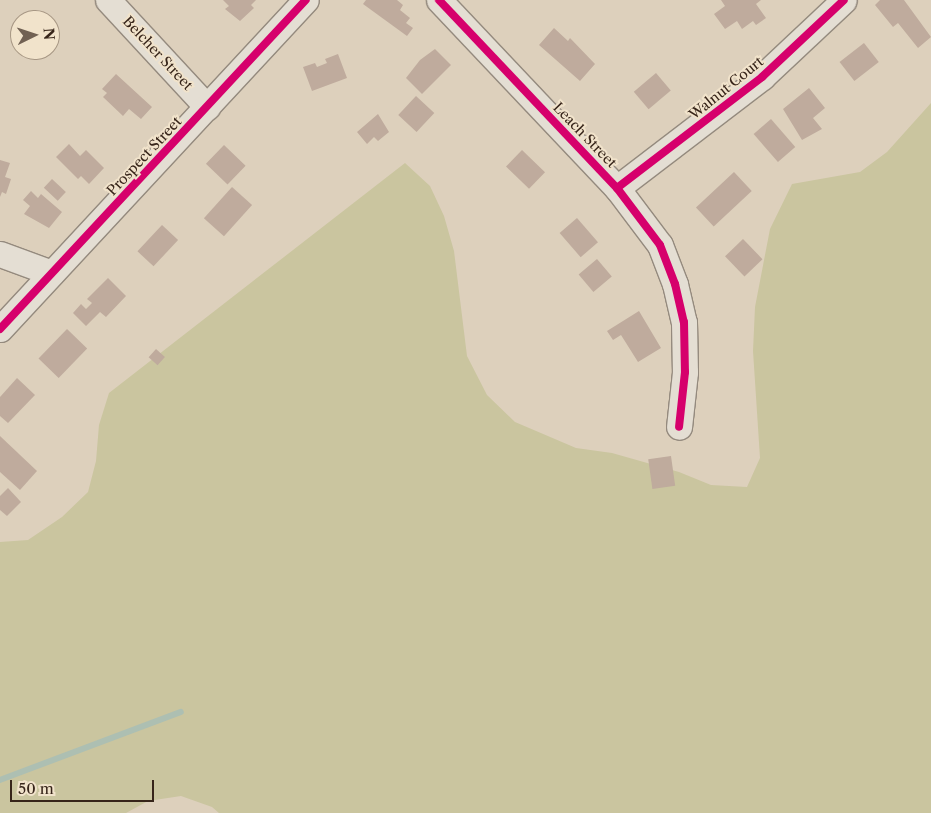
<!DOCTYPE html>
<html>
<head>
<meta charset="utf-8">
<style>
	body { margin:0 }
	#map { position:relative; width:931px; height:813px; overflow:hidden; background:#ddd0bc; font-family:"Libre Caslon Text",serif }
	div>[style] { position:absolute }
	.green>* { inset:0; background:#cac59f }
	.stream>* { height:5.5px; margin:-2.75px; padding:0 2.75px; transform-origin:2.75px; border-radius:2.75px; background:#adbfb2 }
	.building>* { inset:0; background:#bfab9d; transform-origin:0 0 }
	.roads { filter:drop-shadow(1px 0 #948a7e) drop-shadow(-1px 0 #948a7e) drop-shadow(0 1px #948a7e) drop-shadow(0 -1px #948a7e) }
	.minor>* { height:25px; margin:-12.5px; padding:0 12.5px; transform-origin:12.5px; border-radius:12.5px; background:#e4ded3 }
	.cycleway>* { height:8px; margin:-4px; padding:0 4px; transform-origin:4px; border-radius:4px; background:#d6006c }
	span { translate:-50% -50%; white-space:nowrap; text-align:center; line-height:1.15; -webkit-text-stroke:4px #f1e3cb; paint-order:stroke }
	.street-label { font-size:14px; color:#37251a }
	.north { position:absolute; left:10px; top:10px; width:50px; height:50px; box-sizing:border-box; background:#f1e3cb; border:1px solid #a79784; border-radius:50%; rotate:86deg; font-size:14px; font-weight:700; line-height:20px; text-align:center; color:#37251a }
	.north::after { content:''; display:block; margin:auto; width:18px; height:22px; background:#716153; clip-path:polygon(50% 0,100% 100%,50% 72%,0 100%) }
	.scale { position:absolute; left:10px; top:780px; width:144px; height:22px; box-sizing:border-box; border:2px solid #37251a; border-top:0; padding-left:6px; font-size:15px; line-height:18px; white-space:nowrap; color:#37251a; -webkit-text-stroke:4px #f1e3cb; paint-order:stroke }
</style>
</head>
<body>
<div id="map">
	<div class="green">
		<i style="clip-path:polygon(931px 103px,931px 813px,219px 813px,212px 807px,181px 796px,148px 801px,126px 813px,0 813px,0 542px,28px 540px,62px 517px,88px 492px,96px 461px,99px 425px,109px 393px,405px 163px,430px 186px,444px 216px,454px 251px,467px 356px,487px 395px,515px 422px,576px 448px,612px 453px,679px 472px,711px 485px,747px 487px,760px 458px,753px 351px,755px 307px,770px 229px,792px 184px,860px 172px,887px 152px)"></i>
	</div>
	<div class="stream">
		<i style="left:0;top:780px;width:193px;rotate:-20.6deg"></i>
	</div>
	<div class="building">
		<i style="clip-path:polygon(223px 0,256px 0,251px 5px,254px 8px,240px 21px,225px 9px,229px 6px)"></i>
		<i style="clip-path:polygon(366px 0,397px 0,403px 5px,400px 10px,410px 18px,406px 23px,413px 28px,407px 36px,363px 4px)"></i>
		<i style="clip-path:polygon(721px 0,761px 0,756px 4px,766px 18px,756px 25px,753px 21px,742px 29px,737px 21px,725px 29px,714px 14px,725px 6px)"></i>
		<i style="clip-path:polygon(880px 0,904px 0,931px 37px,918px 48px,898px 23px,893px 27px,875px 5px)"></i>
		<i style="clip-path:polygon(554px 28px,568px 41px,570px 38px,595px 64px,580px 81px,539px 45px)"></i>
		<i style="left:864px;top:43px;width:24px;height:31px;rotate:52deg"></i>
		<i style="clip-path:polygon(435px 49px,451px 65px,422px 94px,406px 78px,420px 60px)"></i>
		<i style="clip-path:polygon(338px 54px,347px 78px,312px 91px,303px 67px,315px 63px,317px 67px,327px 63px,325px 59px)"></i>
		<i style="left:656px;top:73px;width:23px;height:29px;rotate:50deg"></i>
		<i style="clip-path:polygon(116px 74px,152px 107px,141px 119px,129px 109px,123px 116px,103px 97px,107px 93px,102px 89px)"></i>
		<i style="clip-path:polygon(809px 88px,825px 108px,813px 118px,822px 129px,802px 140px,783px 109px)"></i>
		<i style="left:416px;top:96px;width:25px;height:26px;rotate:43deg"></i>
		<i style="clip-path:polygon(378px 114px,389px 132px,378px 141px,374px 137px,367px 144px,357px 132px)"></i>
		<i style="left:771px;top:119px;width:37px;height:23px;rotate:49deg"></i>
		<i style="clip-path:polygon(69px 144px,80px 156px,86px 150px,104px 168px,89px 184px,81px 176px,78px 179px,56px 157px)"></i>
		<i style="left:224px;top:145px;width:30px;height:26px;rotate:44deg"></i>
		<i style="left:522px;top:150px;width:32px;height:23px;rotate:44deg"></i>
		<i style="clip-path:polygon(0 160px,10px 163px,5px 177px,11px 179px,6px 194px,2px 192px,0 197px)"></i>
		<i style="left:734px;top:172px;width:26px;height:52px;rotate:47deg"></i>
		<i style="left:52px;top:179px;width:19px;height:12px;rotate:43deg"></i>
		<i style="left:232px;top:187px;width:27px;height:42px;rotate:42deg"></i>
		<i style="clip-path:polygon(31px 191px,38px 198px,41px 194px,62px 212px,49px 228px,24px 214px,30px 206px,23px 200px)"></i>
		<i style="left:577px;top:218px;width:32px;height:23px;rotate:49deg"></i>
		<i style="left:162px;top:225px;width:22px;height:36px;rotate:43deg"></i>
		<i style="left:743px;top:239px;width:28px;height:25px;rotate:46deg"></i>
		<i style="left:597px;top:259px;width:23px;height:24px;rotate:50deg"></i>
		<i style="clip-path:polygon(108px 278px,126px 296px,106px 317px,100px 312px,86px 326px,73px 313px,81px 304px,86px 309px,92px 303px,87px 299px)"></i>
		<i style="clip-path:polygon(639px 311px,661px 348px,638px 362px,621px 335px,613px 340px,607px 331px)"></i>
		<i style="left:67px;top:329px;width:28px;height:41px;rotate:44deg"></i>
		<i style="left:156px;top:349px;width:12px;height:11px;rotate:42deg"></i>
		<i style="clip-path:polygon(17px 378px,35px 395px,8px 423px,0 416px,0 397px)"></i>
		<i style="clip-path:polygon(0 436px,37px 471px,20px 490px,0 472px)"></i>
		<i style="left:671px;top:456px;width:30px;height:23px;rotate:82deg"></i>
		<i style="clip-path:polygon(8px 488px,21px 502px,7px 516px,0 510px,0 496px)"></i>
	</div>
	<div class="roads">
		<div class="minor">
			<i style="left:108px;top:0;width:146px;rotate:47.2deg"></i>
			<i style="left:439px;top:0;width:259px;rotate:46.6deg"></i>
			<i style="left:617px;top:188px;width:71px;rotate:53deg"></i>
			<i style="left:660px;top:245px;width:42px;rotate:69deg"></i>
			<i style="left:675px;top:284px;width:39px;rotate:77deg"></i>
			<i style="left:684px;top:322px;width:50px;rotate:88.9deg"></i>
			<i style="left:685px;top:372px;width:55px;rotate:96.2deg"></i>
			<i style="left:617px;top:188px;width:183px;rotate:-37.4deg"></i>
			<i style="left:762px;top:77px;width:112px;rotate:-43.2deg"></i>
			<i style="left:0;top:254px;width:55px;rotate:20.1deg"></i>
			<i style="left:0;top:329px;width:449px;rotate:-47.1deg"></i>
		</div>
	</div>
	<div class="cycleway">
		<i style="left:439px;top:0;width:259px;rotate:46.6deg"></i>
		<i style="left:617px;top:188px;width:71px;rotate:53deg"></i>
		<i style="left:660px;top:245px;width:42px;rotate:69deg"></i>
		<i style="left:675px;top:284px;width:39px;rotate:77deg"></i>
		<i style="left:684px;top:322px;width:50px;rotate:88.9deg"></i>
		<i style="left:685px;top:372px;width:55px;rotate:96.2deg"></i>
		<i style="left:617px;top:188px;width:183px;rotate:-37.4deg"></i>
		<i style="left:762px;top:77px;width:112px;rotate:-43.2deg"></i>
		<i style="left:0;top:329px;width:449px;rotate:-47.1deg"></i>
	</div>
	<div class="street-label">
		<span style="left:158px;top:53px;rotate:47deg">Belcher Street</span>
		<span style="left:726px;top:88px;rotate:-39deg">Walnut Court</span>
		<span style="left:585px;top:135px;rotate:46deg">Leach Street</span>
		<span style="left:144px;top:156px;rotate:-47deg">Prospect Street</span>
	</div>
	<div class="north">N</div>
	<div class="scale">50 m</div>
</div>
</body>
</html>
